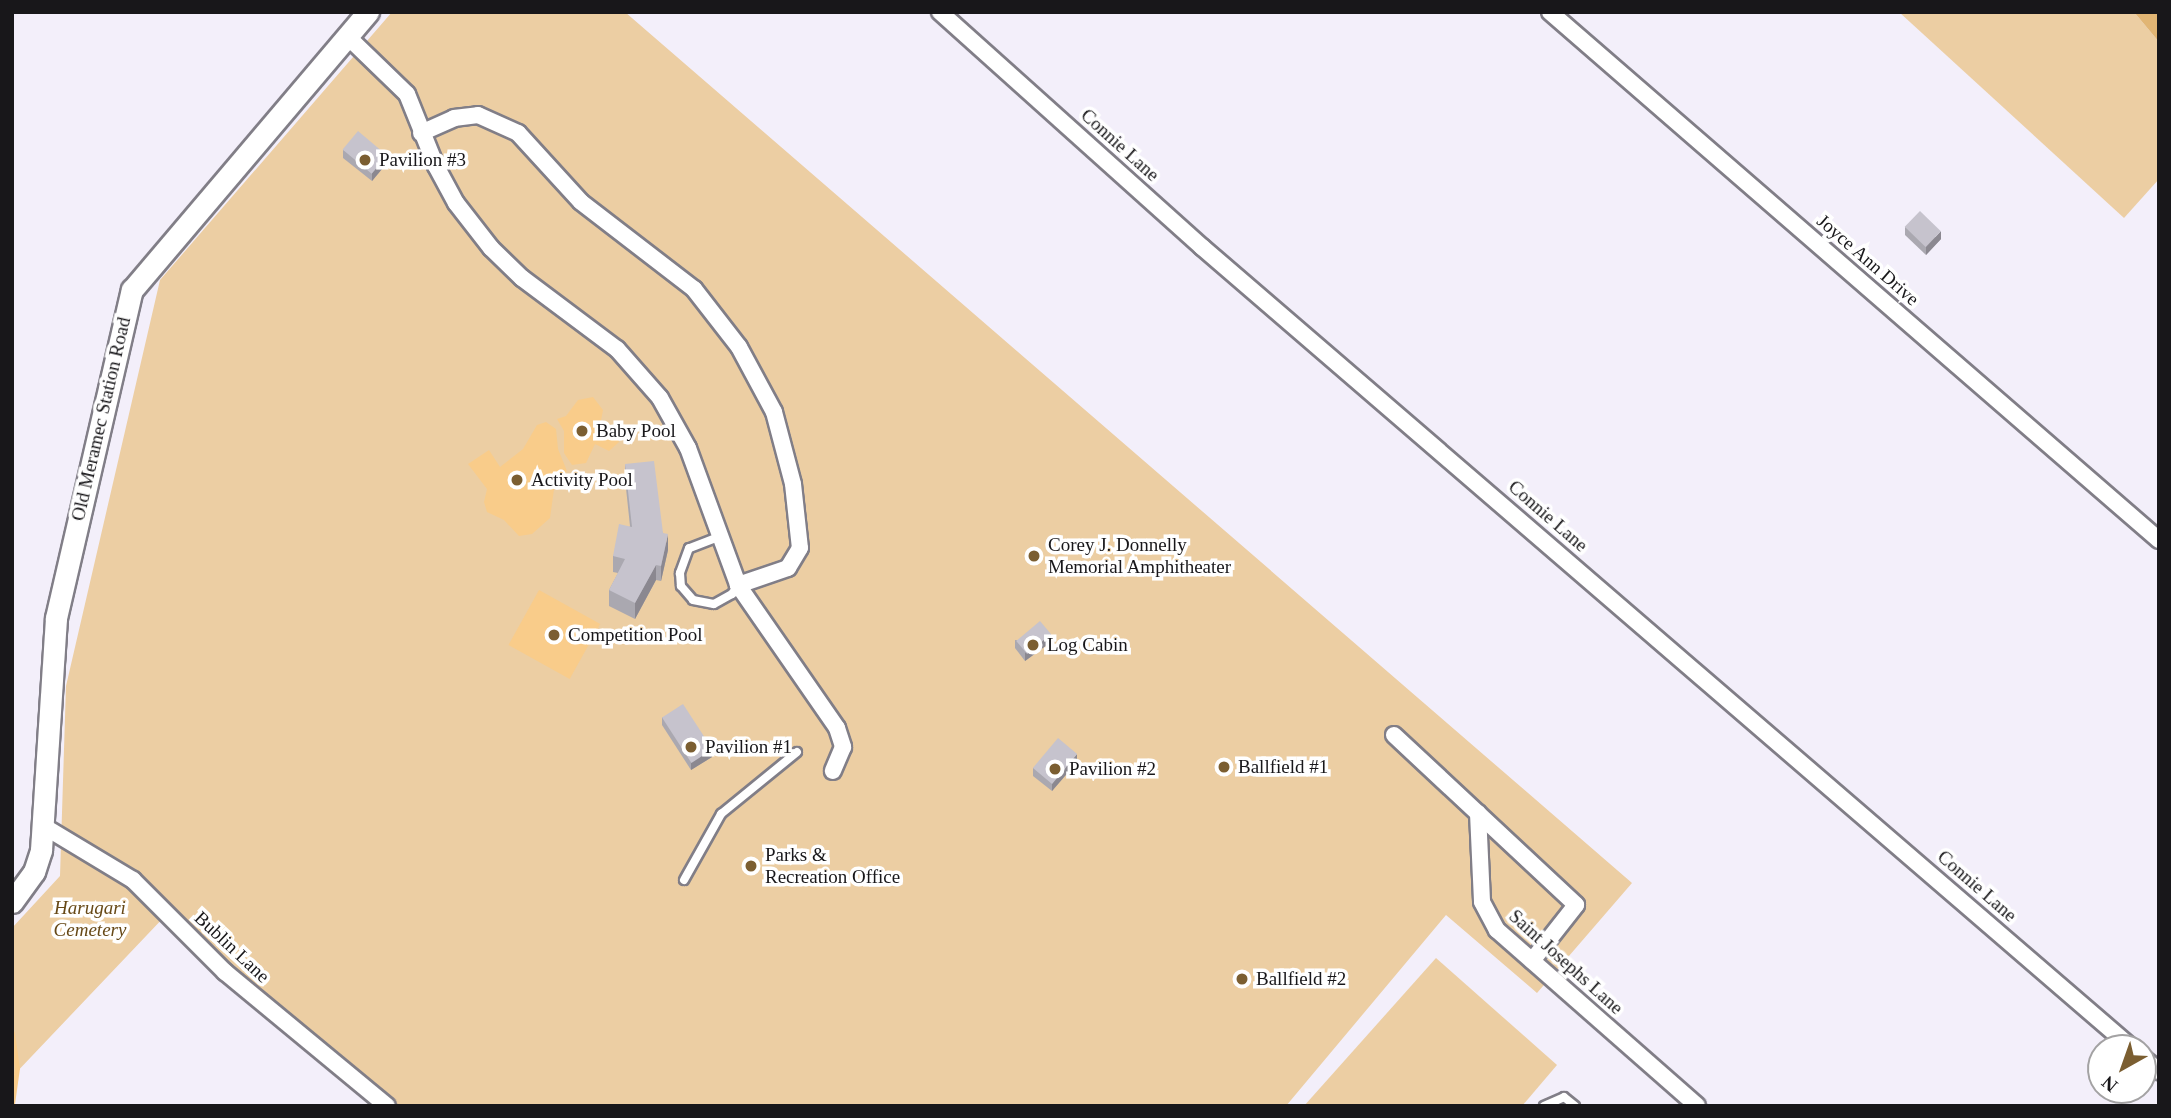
<!DOCTYPE html>
<html>
<head>
<meta charset="utf-8">
<style>
	body { margin:0 }
	#map { position:relative; width:2171px; height:1118px; overflow:hidden; background:#f3effa; font-family:Georgia,serif }
	div>[style] { position:absolute }
	.green>* { inset:0; background:#eccea3 }
	.forest>* { inset:0; background:#e1b574 }
	.water>* { inset:0; background:#f9cc8a; transform-origin:0 0 }
	.stream>* { height:5px; margin:-2.5px; padding:0 2.5px; transform-origin:2.5px; border-radius:2.5px; background:#f9cc8a }
	.roads { filter:drop-shadow(2px 0 #817e87) drop-shadow(-2px 0 #817e87) drop-shadow(0 2px #817e87) drop-shadow(0 -2px #817e87) }
	.lane>* { height:8px; margin:-4px; padding:0 4px; transform-origin:4px; border-radius:4px; background:#fff }
	.street>* { height:16px; margin:-8px; padding:0 8px; transform-origin:8px; border-radius:8px; background:#fff }
	.secondary>* { height:21px; margin:-10.5px; padding:0 10.5px; transform-origin:10.5px; border-radius:10.5px; background:#fff }
	.wall>* { inset:0; background:#aaa8b0 }
	.shaded-wall>* { inset:0; background:#8b8890 }
	.building>* { inset:0; background:#c6c3cd; transform-origin:0 0 }
	.dots>* { width:19px; height:19px; translate:-50% -50%; box-sizing:border-box; border:4px solid #fff; border-radius:50% }
	span { translate:-50% -50%; white-space:nowrap; text-align:center; line-height:1.15; -webkit-text-stroke:7px #fff; paint-order:stroke }
	.street-label { font-size:19px; color:#18171a }
	.poi-label { font-size:19px; color:#18171a }
	.left { translate:0 -50%; text-align:left }
	.park-label { font-size:19px; color:#674917; font-style:italic }
	.frame { position:absolute; inset:0; border:14px solid #18171a; pointer-events:none }
	.north { position:absolute; left:2087px; top:1034px; width:70px; height:70px; box-sizing:border-box; background:#fff; border:2px solid #a3a2a3; border-radius:50%; rotate:220deg; font-size:19px; font-weight:700; line-height:28px; text-align:center; color:#18171a }
	.north::after { content:''; display:block; margin:auto; width:24px; height:32px; background:#7b5e31; clip-path:polygon(50% 0,100% 100%,50% 72%,0 100%) }
</style>
</head>
<body>
<div id="map">
	<div class="green">
		<i style="clip-path:polygon(392px 12px,625px 12px,1632px 883px,1537px 993px,1446px 915px,1286px 1106px,392px 1106px,166px 915px,12px 1077px,12px 928px,60px 876px,66px 686px,160px 280px)"></i>
		<i style="clip-path:polygon(1899px 12px,2134px 12px,2159px 42px,2159px 179px,2124px 218px)"></i>
		<i style="clip-path:polygon(1436px 958px,1557px 1065px,1522px 1106px,1304px 1106px)"></i>
	</div>
	<div class="forest">
		<i style="clip-path:polygon(2134px 12px,2159px 12px,2159px 42px)"></i>
	</div>
	<div class="water">
		<i style="clip-path:polygon(593px 397px,603px 410px,599px 431px,615px 433px,619px 442px,609px 451px,595px 444px,586px 463px,572px 465px,564px 453px,564px 431px,557px 419px,566px 416px,578px 400px)"></i>
		<i style="clip-path:polygon(546px 422px,556px 429px,558px 449px,567px 471px,555px 482px,550px 518px,532px 534px,519px 536px,504px 520px,487px 512px,484px 502px,487px 489px,468px 464px,489px 450px,500px 467px,523px 449px,537px 425px)"></i>
		<i style="left:539px;top:590px;width:70px;height:63px;rotate:29deg"></i>
	</div>
	<div class="stream">
		<i style="left:12px;top:1033px;width:35px;rotate:82deg"></i>
		<i style="left:17px;top:1068px;width:36px;rotate:98deg"></i>
	</div>
	<div class="roads">
		<div class="lane">
			<i style="left:721px;top:536px;width:34px;rotate:159deg"></i>
			<i style="left:689px;top:548px;width:27px;rotate:110deg"></i>
			<i style="left:680px;top:573px;width:13px;rotate:86deg"></i>
			<i style="left:681px;top:586px;width:18px;rotate:49deg"></i>
			<i style="left:693px;top:600px;width:21px;rotate:11deg"></i>
			<i style="left:714px;top:604px;width:21px;rotate:-29deg"></i>
			<i style="left:732px;top:594px;width:11px;rotate:-56deg"></i>
			<i style="left:684px;top:880px;width:76px;rotate:-60.7deg"></i>
			<i style="left:721px;top:814px;width:98px;rotate:-39.2deg"></i>
			<i style="left:1544px;top:1106px;width:22px;rotate:-24deg"></i>
			<i style="left:1564px;top:1097px;width:14px;rotate:39deg"></i>
		</div>
		<div class="street">
			<i style="left:940px;top:12px;width:352px;rotate:41.9deg"></i>
			<i style="left:1202px;top:247px;width:1227px;rotate:40.74deg"></i>
			<i style="left:1550px;top:12px;width:806px;rotate:40.93deg"></i>
			<i style="left:347px;top:36px;width:83px;rotate:44deg"></i>
			<i style="left:407px;top:94px;width:78px;rotate:68.1deg"></i>
			<i style="left:436px;top:166px;width:42px;rotate:61.6deg"></i>
			<i style="left:456px;top:203px;width:57px;rotate:52.1deg"></i>
			<i style="left:491px;top:248px;width:43px;rotate:44.1deg"></i>
			<i style="left:522px;top:278px;width:119px;rotate:36.8deg"></i>
			<i style="left:617px;top:349px;width:65px;rotate:48.7deg"></i>
			<i style="left:660px;top:398px;width:57px;rotate:60.8deg"></i>
			<i style="left:688px;top:448px;width:146px;rotate:69.9deg"></i>
			<i style="left:738px;top:585px;width:174px;rotate:55.3deg"></i>
			<i style="left:837px;top:728px;width:20px;rotate:72deg"></i>
			<i style="left:843px;top:747px;width:26px;rotate:113deg"></i>
			<i style="left:421px;top:133px;width:36px;rotate:-24deg"></i>
			<i style="left:454px;top:118px;width:24px;rotate:-7deg"></i>
			<i style="left:478px;top:115px;width:44px;rotate:24.2deg"></i>
			<i style="left:518px;top:133px;width:93px;rotate:47.6deg"></i>
			<i style="left:581px;top:202px;width:143px;rotate:37.6deg"></i>
			<i style="left:694px;top:289px;width:73px;rotate:52.2deg"></i>
			<i style="left:739px;top:347px;width:74px;rotate:61.7deg"></i>
			<i style="left:774px;top:412px;width:74px;rotate:75.2deg"></i>
			<i style="left:793px;top:484px;width:64px;rotate:83.8deg"></i>
			<i style="left:800px;top:548px;width:23px;rotate:121deg"></i>
			<i style="left:788px;top:568px;width:53px;rotate:161.2deg"></i>
			<i style="left:1394px;top:735px;width:249px;rotate:43deg"></i>
			<i style="left:1576px;top:905px;width:71px;rotate:128.2deg"></i>
			<i style="left:1478px;top:813px;width:89px;rotate:87.4deg"></i>
			<i style="left:1482px;top:902px;width:32px;rotate:62deg"></i>
			<i style="left:1497px;top:930px;width:266px;rotate:41.3deg"></i>
			<i style="left:45px;top:827px;width:103px;rotate:31.1deg"></i>
			<i style="left:133px;top:880px;width:130px;rotate:45deg"></i>
			<i style="left:225px;top:972px;width:210px;rotate:39.6deg"></i>
			<i style="left:2143px;top:1058px;width:21px;rotate:39deg"></i>
		</div>
		<div class="secondary">
			<i style="left:12px;top:902px;width:37px;rotate:-54deg"></i>
			<i style="left:34px;top:872px;width:23px;rotate:-72deg"></i>
			<i style="left:41px;top:850px;width:232px;rotate:-86.3deg"></i>
			<i style="left:56px;top:618px;width:337px;rotate:-77deg"></i>
			<i style="left:132px;top:290px;width:365px;rotate:-49.7deg"></i>
		</div>
	</div>
	<div class="wall">
		<i style="clip-path:polygon(343px 150px,387px 163px,372px 181px,343px 158px)"></i>
		<i style="clip-path:polygon(1905px 227px,1941px 239px,1926px 255px,1905px 235px)"></i>
		<i style="clip-path:polygon(625px 464px,663px 533px,668px 550px,661px 581px,656px 580px,635px 619px,609px 606px,609px 590px,618px 573px,613px 572px,613px 556px,630px 526px,625px 479px)"></i>
		<i style="clip-path:polygon(1015px 640px,1051px 642px,1025px 661px,1015px 648px)"></i>
		<i style="clip-path:polygon(662px 717px,712px 757px,691px 770px,662px 725px)"></i>
		<i style="clip-path:polygon(1077px 762px,1052px 791px,1033px 776px,1033px 768px)"></i>
	</div>
	<div class="shaded-wall">
		<i style="clip-path:polygon(387px 155px,387px 163px,372px 181px,372px 173px)"></i>
		<i style="clip-path:polygon(1941px 231px,1941px 239px,1926px 255px,1926px 247px)"></i>
		<i style="clip-path:polygon(668px 534px,668px 550px,661px 581px,661px 566px)"></i>
		<i style="clip-path:polygon(656px 565px,656px 580px,635px 619px,635px 603px)"></i>
		<i style="clip-path:polygon(1051px 634px,1051px 642px,1025px 661px,1025px 653px)"></i>
		<i style="clip-path:polygon(712px 749px,712px 757px,691px 770px,691px 762px)"></i>
		<i style="clip-path:polygon(1077px 754px,1077px 762px,1052px 791px,1052px 783px)"></i>
	</div>
	<div class="building">
		<i style="left:358px;top:131px;width:38px;height:24px;rotate:40deg"></i>
		<i style="left:1920px;top:211px;width:29px;height:22px;rotate:44deg"></i>
		<i style="clip-path:polygon(654px 461px,663px 533px,668px 534px,661px 566px,656px 565px,635px 603px,609px 590px,625px 559px,613px 556px,619px 524px,632px 527px,625px 464px)"></i>
		<i style="left:1040px;top:621px;width:17px;height:31px;rotate:50deg"></i>
		<i style="left:683px;top:704px;width:54px;height:25px;rotate:57deg"></i>
		<i style="left:1058px;top:738px;width:25px;height:39px;rotate:40deg"></i>
	</div>
	<div class="dots">
		<i style="left:365px;top:160px;background:#7b5e31"></i>
		<i style="left:582px;top:431px;background:#7b5e31"></i>
		<i style="left:517px;top:480px;background:#7b5e31"></i>
		<i style="left:1034px;top:556px;background:#7b5e31"></i>
		<i style="left:554px;top:635px;background:#7b5e31"></i>
		<i style="left:1033px;top:645px;background:#7b5e31"></i>
		<i style="left:691px;top:747px;background:#7b5e31"></i>
		<i style="left:1224px;top:767px;background:#7b5e31"></i>
		<i style="left:1055px;top:769px;background:#7b5e31"></i>
		<i style="left:751px;top:866px;background:#7b5e31"></i>
		<i style="left:1242px;top:979px;background:#7b5e31"></i>
	</div>
	<div class="street-label">
		<span style="left:1120px;top:145px;rotate:42deg">Connie Lane</span>
		<span style="left:1868px;top:260px;rotate:41deg">Joyce Ann Drive</span>
		<span style="left:101px;top:419px;rotate:-77deg">Old Meramec Station Road</span>
		<span style="left:1548px;top:516px;rotate:41deg">Connie Lane</span>
		<span style="left:1977px;top:886px;rotate:41deg">Connie Lane</span>
		<span style="left:232px;top:947px;rotate:43deg">Bublin Lane</span>
		<span style="left:1566px;top:962px;rotate:42deg">Saint Josephs Lane</span>
	</div>
	<div class="poi-label">
		<span class="left" style="left:379px;top:160px">Pavilion #3</span>
		<span class="left" style="left:596px;top:431px">Baby Pool</span>
		<span class="left" style="left:531px;top:480px">Activity Pool</span>
		<span class="left" style="left:1048px;top:556px">Corey J. Donnelly<br>Memorial Amphitheater</span>
		<span class="left" style="left:568px;top:635px">Competition Pool</span>
		<span class="left" style="left:1047px;top:645px">Log Cabin</span>
		<span class="left" style="left:705px;top:747px">Pavilion #1</span>
		<span class="left" style="left:1238px;top:767px">Ballfield #1</span>
		<span class="left" style="left:1069px;top:769px">Pavilion #2</span>
		<span class="left" style="left:765px;top:866px">Parks &amp;<br>Recreation Office</span>
		<span class="left" style="left:1256px;top:979px">Ballfield #2</span>
	</div>
	<div class="park-label">
		<span style="left:90px;top:919px">Harugari<br>Cemetery</span>
	</div>
	<div class="frame"></div>
	<div class="north">N</div>
</div>
</body>
</html>
